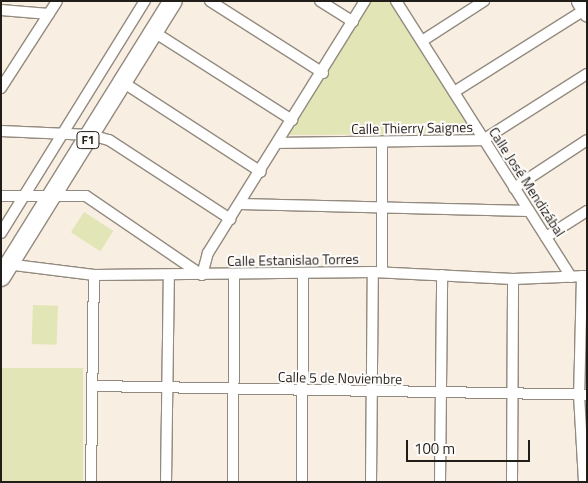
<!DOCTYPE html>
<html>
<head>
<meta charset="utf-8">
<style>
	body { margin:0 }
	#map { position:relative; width:588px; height:483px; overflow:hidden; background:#f8eee1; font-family:"Titillium Web",sans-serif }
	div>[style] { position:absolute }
	.green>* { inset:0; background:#e2e5b5; transform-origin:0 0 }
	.roads { filter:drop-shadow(1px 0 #938a7f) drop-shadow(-1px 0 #938a7f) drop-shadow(0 1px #938a7f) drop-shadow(0 -1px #938a7f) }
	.street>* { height:10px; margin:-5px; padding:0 5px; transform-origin:5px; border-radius:5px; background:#fff }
	.primary>* { height:15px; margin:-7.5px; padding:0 7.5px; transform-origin:7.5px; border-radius:7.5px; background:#fff }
	.highway>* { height:18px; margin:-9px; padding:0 9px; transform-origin:9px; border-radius:9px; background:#fff }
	span { translate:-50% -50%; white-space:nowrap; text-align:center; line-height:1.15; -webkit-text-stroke:4px #fefcfa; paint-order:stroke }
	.shield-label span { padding:1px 4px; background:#fefcfa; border:1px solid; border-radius:4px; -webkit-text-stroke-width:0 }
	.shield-label { font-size:12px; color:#211e1a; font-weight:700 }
	.street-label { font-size:14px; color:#211e1a }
	.frame { position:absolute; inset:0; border:2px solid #211e1a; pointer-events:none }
	.scale { position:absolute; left:406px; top:440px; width:124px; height:22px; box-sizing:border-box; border:2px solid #211e1a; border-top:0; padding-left:6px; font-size:15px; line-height:18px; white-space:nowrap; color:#211e1a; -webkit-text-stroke:4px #fefcfa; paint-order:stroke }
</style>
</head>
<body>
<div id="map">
	<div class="green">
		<i style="clip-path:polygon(371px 1px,389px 1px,477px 134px,289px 135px)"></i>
		<i style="left:84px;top:212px;width:35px;height:24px;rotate:33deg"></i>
		<i style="left:33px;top:305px;width:25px;height:39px;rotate:2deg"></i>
		<i style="left:1px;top:368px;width:82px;height:114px"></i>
	</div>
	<div class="roads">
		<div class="street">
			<i style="left:210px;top:1px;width:134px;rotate:32.5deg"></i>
			<i style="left:320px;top:1px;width:39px;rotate:32deg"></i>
			<i style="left:396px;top:1px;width:327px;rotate:57.6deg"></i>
			<i style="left:1px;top:10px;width:48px;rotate:4.8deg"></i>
			<i style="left:154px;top:32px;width:164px;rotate:32.5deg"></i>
			<i style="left:422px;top:41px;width:74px;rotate:-32.8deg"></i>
			<i style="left:124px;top:83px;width:163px;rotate:33deg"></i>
			<i style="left:1px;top:88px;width:103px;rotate:-57.2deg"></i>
			<i style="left:454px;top:92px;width:154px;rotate:-32.2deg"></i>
			<i style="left:1px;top:131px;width:90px;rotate:2.5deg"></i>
			<i style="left:91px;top:135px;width:19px;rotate:16deg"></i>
			<i style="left:109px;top:140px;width:145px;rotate:33.1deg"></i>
			<i style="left:278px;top:143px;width:205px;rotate:-0.8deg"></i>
			<i style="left:483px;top:140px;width:123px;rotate:-32.4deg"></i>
			<i style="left:514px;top:188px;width:87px;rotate:-33.3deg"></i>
			<i style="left:1px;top:196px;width:85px"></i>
			<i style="left:86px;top:196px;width:140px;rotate:34.3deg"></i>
			<i style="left:202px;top:275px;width:23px;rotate:-75deg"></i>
			<i style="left:208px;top:253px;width:297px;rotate:-58.1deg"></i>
			<i style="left:240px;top:204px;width:289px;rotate:1.4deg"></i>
			<i style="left:1px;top:233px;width:273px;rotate:-58.2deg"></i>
			<i style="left:546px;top:237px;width:49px;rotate:-32.4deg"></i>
			<i style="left:6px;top:264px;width:89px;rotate:7.1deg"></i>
			<i style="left:94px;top:275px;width:279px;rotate:-0.6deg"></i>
			<i style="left:373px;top:272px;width:140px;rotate:2.9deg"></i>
			<i style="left:513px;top:279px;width:74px;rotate:-2.3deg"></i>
			<i style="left:382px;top:272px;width:128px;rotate:-90deg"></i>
			<i style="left:582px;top:276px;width:119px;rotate:91.4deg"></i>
			<i style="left:579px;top:395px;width:87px;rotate:86.7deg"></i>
			<i style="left:93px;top:386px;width:494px;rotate:1deg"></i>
			<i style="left:91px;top:482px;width:207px;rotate:-89.2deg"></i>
			<i style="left:166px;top:482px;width:207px;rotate:-89.2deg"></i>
			<i style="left:233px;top:482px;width:207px;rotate:-89.7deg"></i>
			<i style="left:302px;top:482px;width:207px;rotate:-89.7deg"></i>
			<i style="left:371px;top:482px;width:210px;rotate:-89.5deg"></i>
			<i style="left:440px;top:482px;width:207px;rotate:-89.4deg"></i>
			<i style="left:512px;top:482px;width:203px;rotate:-89.7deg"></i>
		</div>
		<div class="primary">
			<i style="left:579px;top:1px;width:15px;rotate:58deg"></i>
		</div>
		<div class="highway">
			<i style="left:1px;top:277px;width:325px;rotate:-58.1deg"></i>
		</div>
	</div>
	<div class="shield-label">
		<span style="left:88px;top:140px">F1</span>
	</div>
	<div class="street-label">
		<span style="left:412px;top:128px;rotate:-1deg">Calle Thierry Saignes</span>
		<span style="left:527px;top:182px;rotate:57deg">Calle José Mendizábal</span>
		<span style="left:293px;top:260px;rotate:-1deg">Calle Estanislao Torres</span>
		<span style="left:340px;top:378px;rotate:1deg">Calle 5 de Noviembre</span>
	</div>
	<div class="frame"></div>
	<div class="scale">100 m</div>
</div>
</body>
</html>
